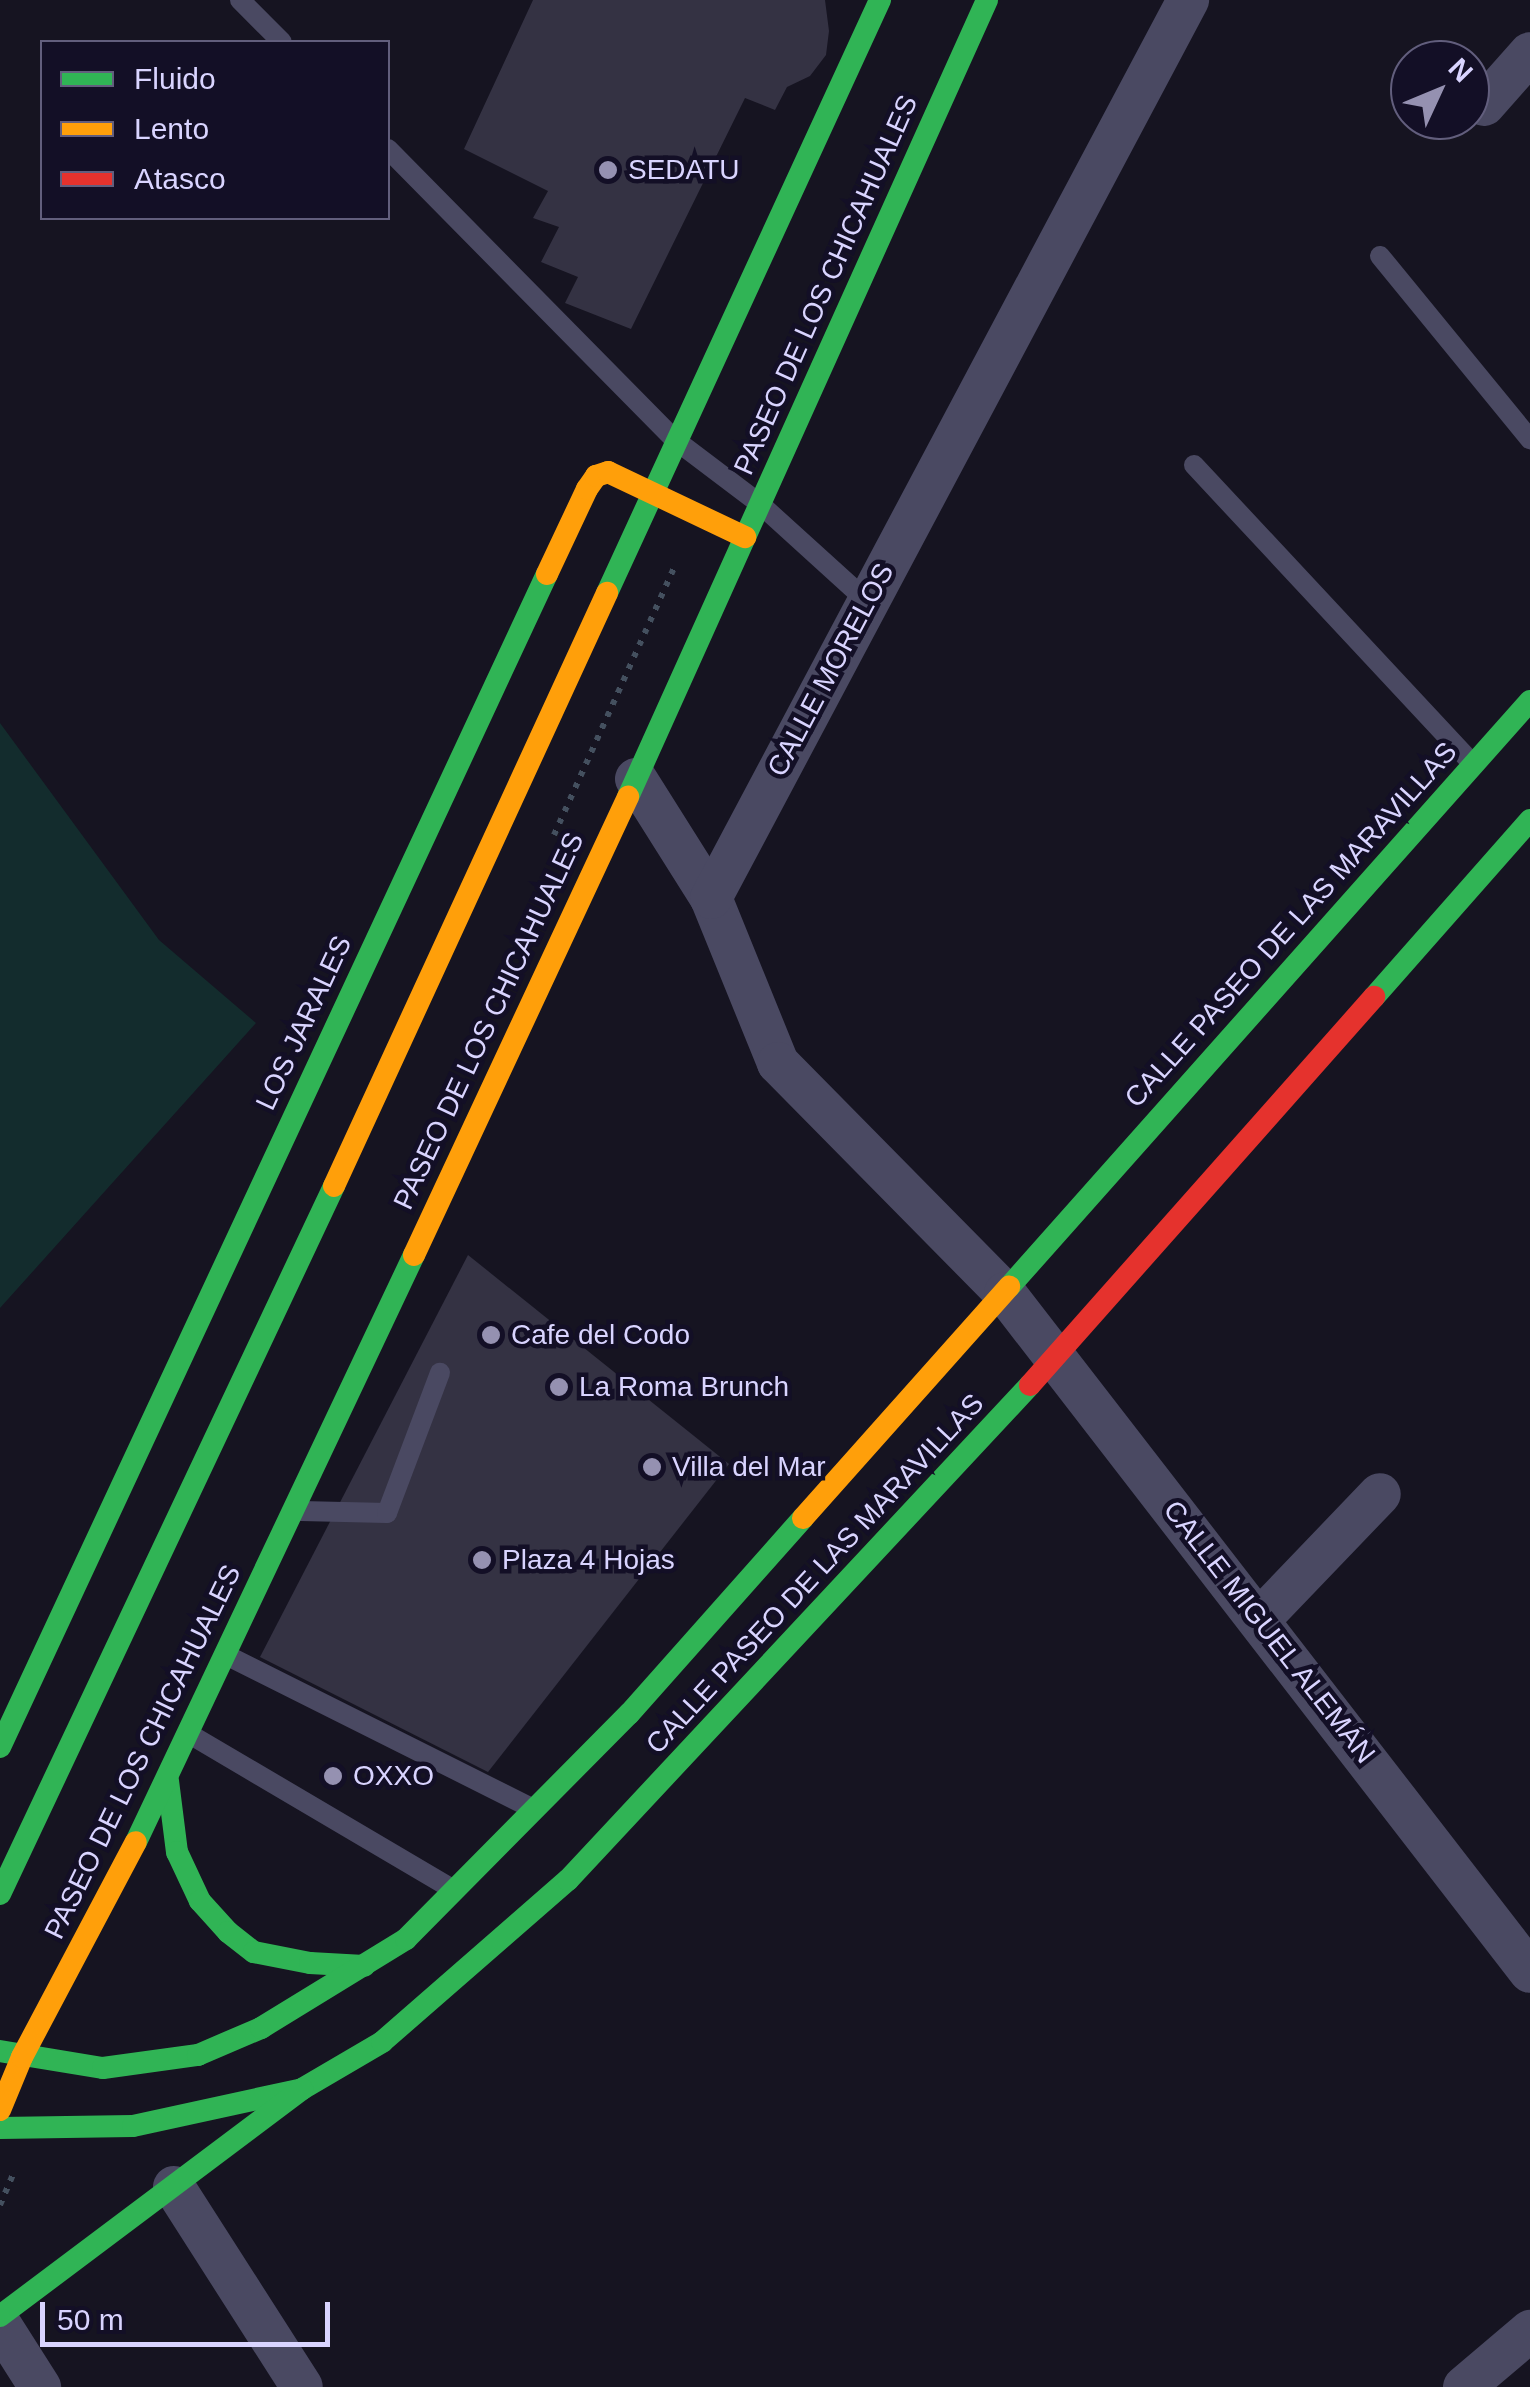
<!DOCTYPE html>
<html>
<head>
<meta charset="utf-8">
<style>
	body { margin:0 }
	#map { position:relative; width:1530px; height:2387px; overflow:hidden; background:#161421; font-family:Arial,sans-serif }
	div>[style] { position:absolute }
	.green>* { inset:0; background:#132c2d }
	.building>* { inset:0; background:#343243 }
	.path>* { height:6px; margin-top:-3px; transform-origin:0; background:repeating-linear-gradient(90deg,#44505f 0 5px,transparent 0 13px) }
	.lane>* { height:20px; margin:-10px; padding:0 10px; transform-origin:10px; border-radius:10px; background:#4a4962 }
	.street>* { height:42px; margin:-21px; padding:0 21px; transform-origin:21px; border-radius:21px; background:#4a4962 }
	.fast>* { height:22px; margin:-11px; padding:0 11px; transform-origin:11px; border-radius:11px; background:#30b455 }
	.slow>* { height:22px; margin:-11px; padding:0 11px; transform-origin:11px; border-radius:11px; background:#ff9f0a }
	.jam>* { height:22px; margin:-11px; padding:0 11px; transform-origin:11px; border-radius:11px; background:#e5322d }
	.dots>* { width:28px; height:28px; translate:-50% -50%; box-sizing:border-box; border:5px solid #130f26; border-radius:50% }
	span { translate:-50% -50%; white-space:nowrap; text-align:center; line-height:1.15; -webkit-text-stroke:9px #130f26; paint-order:stroke }
	.poi-label { font-size:28px; color:#d9d4ff }
	.left { translate:0 -50%; text-align:left }
	.street-label { font-size:28px; color:#d9d4ff }
	.legend { position:absolute; left:40px; top:40px; width:350px; height:180px; box-sizing:border-box; background:#130f26; border:2px solid #625e7d; margin:0; padding:12px 18px; list-style:none; font-size:30px; color:#d9d4ff }
	.legend li { display:flex; align-items:center; gap:20px; height:50px }
	.legend b { width:50px; border:2px solid #625e7d }
	.north { position:absolute; left:1390px; top:40px; width:100px; height:100px; box-sizing:border-box; background:#130f26; border:2px solid #625e7d; border-radius:50%; rotate:46deg; font-size:28px; font-weight:700; line-height:40px; text-align:center; color:#d9d4ff }
	.north::after { content:''; display:block; margin:auto; width:35px; height:45px; background:#9591b1; clip-path:polygon(50% 0,100% 100%,50% 72%,0 100%) }
	.scale { position:absolute; left:40px; top:2302px; width:290px; height:45px; box-sizing:border-box; border:5px solid #d9d4ff; border-top:0; padding-left:12px; font-size:30px; line-height:35px; white-space:nowrap; color:#d9d4ff; -webkit-text-stroke:8px #130f26; paint-order:stroke }
</style>
</head>
<body>
<div id="map">
	<div class="green">
		<i style="clip-path:polygon(0 723px,159px 940px,256px 1023px,0 1308px)"></i>
	</div>
	<div class="building">
		<i style="clip-path:polygon(533px 0,825px 0,829px 31px,826px 55px,810px 76px,787px 87px,775px 110px,745px 98px,631px 329px,565px 303px,578px 277px,541px 262px,559px 227px,533px 218px,548px 191px,464px 149px)"></i>
		<i style="clip-path:polygon(468px 1255px,729px 1464px,488px 1772px,260px 1657px)"></i>
	</div>
	<div class="path">
		<i style="left:554px;top:835px;width:297px;rotate:-65.8deg"></i>
		<i style="left:0;top:2205px;width:34px;rotate:-67deg"></i>
	</div>
	<div class="lane">
		<i style="left:240px;top:0;width:59px;rotate:45deg"></i>
		<i style="left:388px;top:149px;width:407px;rotate:45.4deg"></i>
		<i style="left:674px;top:439px;width:108px;rotate:37.1deg"></i>
		<i style="left:760px;top:504px;width:144px;rotate:42.2deg"></i>
		<i style="left:1380px;top:256px;width:237px;rotate:50.7deg"></i>
		<i style="left:1194px;top:465px;width:408px;rotate:47deg"></i>
		<i style="left:301px;top:1511px;width:86px;rotate:1.3deg"></i>
		<i style="left:387px;top:1513px;width:150px;rotate:-69.3deg"></i>
		<i style="left:228px;top:1656px;width:341px;rotate:26.6deg"></i>
		<i style="left:191px;top:1735px;width:302px;rotate:30.5deg"></i>
	</div>
	<div class="street">
		<i style="left:1484px;top:105px;width:69px;rotate:-48.5deg"></i>
		<i style="left:636px;top:779px;width:141px;rotate:57.8deg"></i>
		<i style="left:711px;top:898px;width:178px;rotate:67.9deg"></i>
		<i style="left:778px;top:1063px;width:323px;rotate:45.4deg"></i>
		<i style="left:1005px;top:1293px;width:858px;rotate:52.29deg"></i>
		<i style="left:711px;top:898px;width:1017px;rotate:-62.02deg"></i>
		<i style="left:1260px;top:1619px;width:173px;rotate:-46.2deg"></i>
		<i style="left:174px;top:2187px;width:237px;rotate:57.4deg"></i>
		<i style="left:0;top:2324px;width:75px;rotate:57.6deg"></i>
		<i style="left:1464px;top:2387px;width:87px;rotate:-40.3deg"></i>
	</div>
	<div class="fast">
		<i style="left:607px;top:593px;width:653px;rotate:-65.28deg"></i>
		<i style="left:628px;top:797px;width:874px;rotate:-65.75deg"></i>
		<i style="left:1374px;top:997px;width:236px;rotate:-48.6deg"></i>
		<i style="left:1009px;top:1287px;width:784px;rotate:-48.36deg"></i>
		<i style="left:0;top:1747px;width:1294px;rotate:-65deg"></i>
		<i style="left:168px;top:1781px;width:72px;rotate:82.8deg"></i>
		<i style="left:177px;top:1852px;width:54px;rotate:64.9deg"></i>
		<i style="left:200px;top:1901px;width:42px;rotate:47.9deg"></i>
		<i style="left:228px;top:1932px;width:33px;rotate:38deg"></i>
		<i style="left:254px;top:1952px;width:57px;rotate:11.1deg"></i>
		<i style="left:310px;top:1963px;width:54px;rotate:3.2deg"></i>
		<i style="left:136px;top:1842px;width:650px;rotate:-64.66deg"></i>
		<i style="left:0;top:1894px;width:783px;rotate:-64.74deg"></i>
		<i style="left:0;top:2051px;width:104px;rotate:9.4deg"></i>
		<i style="left:103px;top:2068px;width:96px;rotate:-7.8deg"></i>
		<i style="left:198px;top:2055px;width:69px;rotate:-23.2deg"></i>
		<i style="left:261px;top:2028px;width:170px;rotate:-31.5deg"></i>
		<i style="left:406px;top:1939px;width:317px;rotate:-45.3deg"></i>
		<i style="left:629px;top:1714px;width:262px;rotate:-48.4deg"></i>
		<i style="left:0;top:2128px;width:133px;rotate:-0.9deg"></i>
		<i style="left:133px;top:2126px;width:173px;rotate:-12.3deg"></i>
		<i style="left:302px;top:2089px;width:93px;rotate:-30.4deg"></i>
		<i style="left:382px;top:2042px;width:247px;rotate:-41.1deg"></i>
		<i style="left:568px;top:1880px;width:677px;rotate:-46.97deg"></i>
		<i style="left:0;top:2316px;width:378px;rotate:-36.9deg"></i>
	</div>
	<div class="slow">
		<i style="left:547px;top:574px;width:94px;rotate:-64.8deg"></i>
		<i style="left:587px;top:489px;width:16px;rotate:-55deg"></i>
		<i style="left:596px;top:476px;width:13px;rotate:-18deg"></i>
		<i style="left:608px;top:472px;width:152px;rotate:25.4deg"></i>
		<i style="left:334px;top:1186px;width:653px;rotate:-65.28deg"></i>
		<i style="left:414px;top:1255px;width:506px;rotate:-64.96deg"></i>
		<i style="left:803px;top:1518px;width:310px;rotate:-48.3deg"></i>
		<i style="left:0;top:2110px;width:57px;rotate:-67.5deg"></i>
		<i style="left:22px;top:2057px;width:243px;rotate:-62.1deg"></i>
	</div>
	<div class="jam">
		<i style="left:1030px;top:1385px;width:519px;rotate:-48.44deg"></i>
	</div>
	<div class="dots">
		<i style="left:608px;top:170px;background:#9591b1"></i>
		<i style="left:491px;top:1335px;background:#9591b1"></i>
		<i style="left:559px;top:1387px;background:#9591b1"></i>
		<i style="left:652px;top:1467px;background:#9591b1"></i>
		<i style="left:482px;top:1560px;background:#9591b1"></i>
		<i style="left:333px;top:1776px;background:#9591b1"></i>
	</div>
	<div class="poi-label">
		<span class="left" style="left:628px;top:170px">SEDATU</span>
		<span class="left" style="left:511px;top:1335px">Cafe del Codo</span>
		<span class="left" style="left:579px;top:1387px">La Roma Brunch</span>
		<span class="left" style="left:672px;top:1467px">Villa del Mar</span>
		<span class="left" style="left:502px;top:1560px">Plaza 4 Hojas</span>
		<span class="left" style="left:353px;top:1776px">OXXO</span>
	</div>
	<div class="street-label">
		<span style="left:826px;top:285px;rotate:-66deg">PASEO DE LOS CHICAHUALES</span>
		<span style="left:831px;top:670px;rotate:-62deg">CALLE MORELOS</span>
		<span style="left:1291px;top:925px;rotate:-48deg">CALLE PASEO DE LAS MARAVILLAS</span>
		<span style="left:489px;top:1021px;rotate:-65deg">PASEO DE LOS CHICAHUALES</span>
		<span style="left:304px;top:1023px;rotate:-65deg">LOS JARALES</span>
		<span style="left:815px;top:1574px;rotate:-47deg">CALLE PASEO DE LAS MARAVILLAS</span>
		<span style="left:1269px;top:1632px;rotate:52deg">CALLE MIGUEL ALEMÁN</span>
		<span style="left:143px;top:1752px;rotate:-64deg">PASEO DE LOS CHICAHUALES</span>
	</div>
	<ul class="legend">
	<li><b style="height:12px;background:#30b455"></b>Fluido</li>
	<li><b style="height:12px;background:#ff9f0a"></b>Lento</li>
	<li><b style="height:12px;background:#e5322d"></b>Atasco</li>
	</ul>
	<div class="north">N</div>
	<div class="scale">50 m</div>
</div>
</body>
</html>
